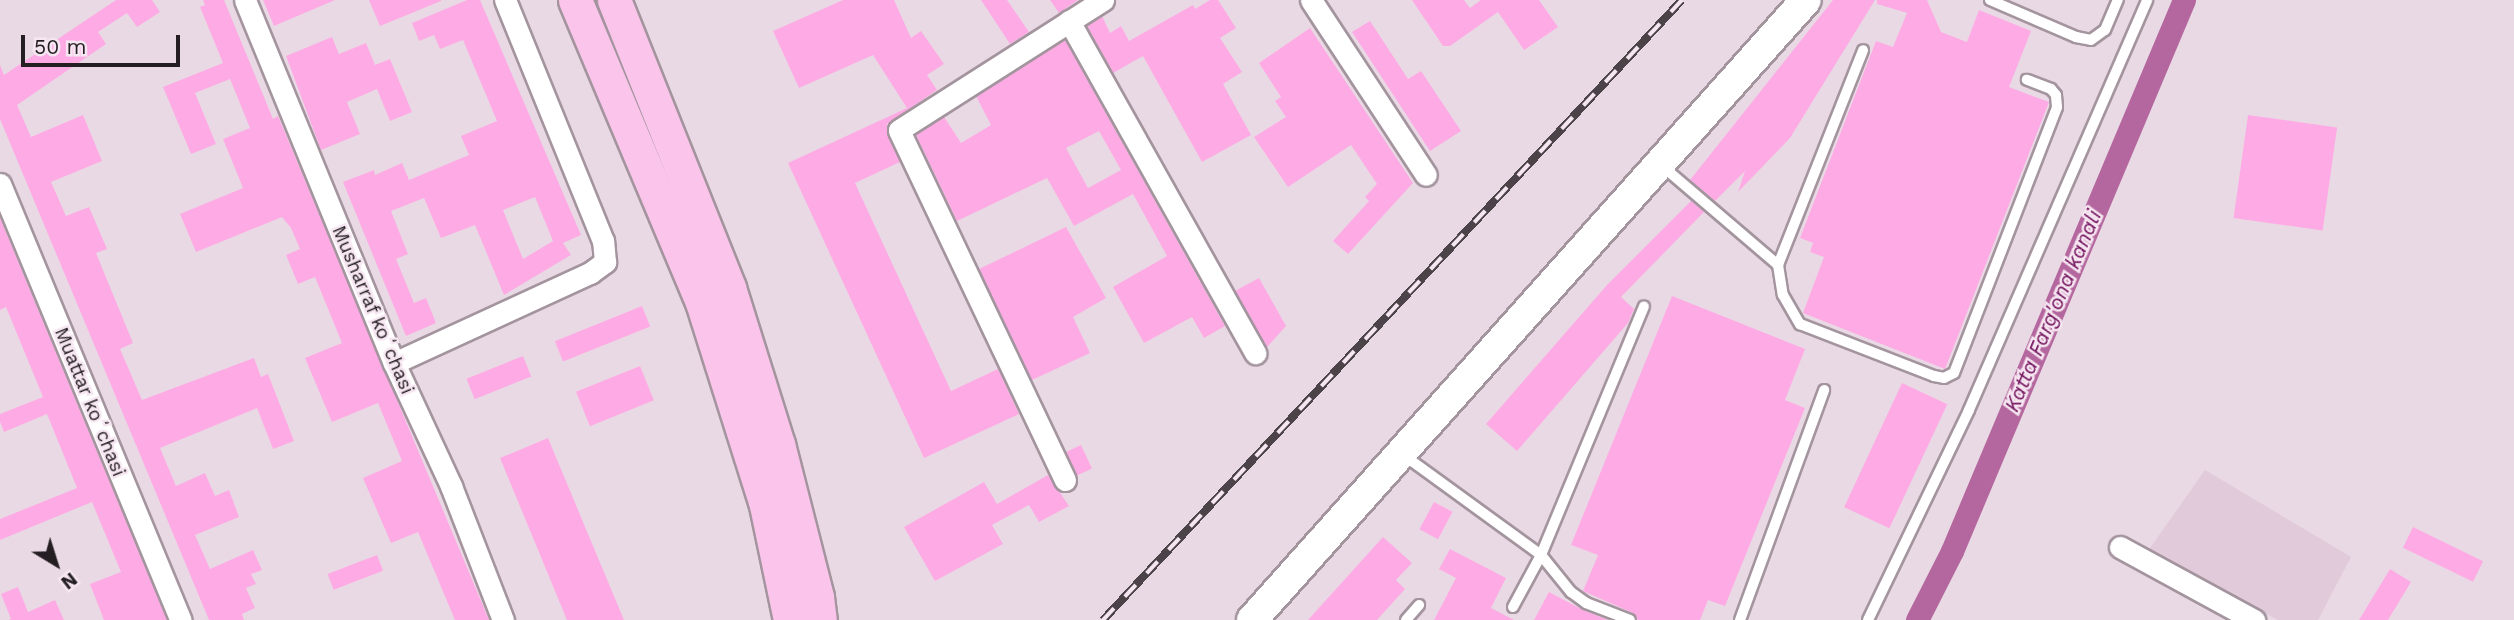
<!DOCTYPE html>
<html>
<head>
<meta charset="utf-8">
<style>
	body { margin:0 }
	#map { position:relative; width:2514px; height:620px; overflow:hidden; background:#e9d9e4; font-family:"Work Sans",sans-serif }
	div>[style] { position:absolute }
	.built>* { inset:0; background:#e1cad9 }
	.canal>* { height:23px; margin:-11.5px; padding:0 11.5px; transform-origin:11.5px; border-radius:11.5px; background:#b4679e }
	.building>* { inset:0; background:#feabe5; transform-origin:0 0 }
	.roads { filter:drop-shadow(2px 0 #a3949e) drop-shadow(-2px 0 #a3949e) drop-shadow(0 2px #a3949e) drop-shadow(0 -2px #a3949e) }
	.service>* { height:10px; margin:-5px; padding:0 5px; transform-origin:5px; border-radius:5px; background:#fff }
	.minor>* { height:21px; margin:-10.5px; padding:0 10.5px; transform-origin:10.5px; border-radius:10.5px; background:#fff }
	.secondary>* { height:30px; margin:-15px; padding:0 15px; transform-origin:15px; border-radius:15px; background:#fff }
	.primary>* { height:33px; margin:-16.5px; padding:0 16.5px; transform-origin:16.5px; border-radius:16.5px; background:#fbc5eb }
	.rail>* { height:8px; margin-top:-4px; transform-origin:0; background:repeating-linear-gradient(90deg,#f6e6f1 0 16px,#4b4348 0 32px); box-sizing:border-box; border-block:2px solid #4b4348 }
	span { translate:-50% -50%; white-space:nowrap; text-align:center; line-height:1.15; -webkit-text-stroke:5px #f6e6f1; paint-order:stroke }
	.street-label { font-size:19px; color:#241e22 }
	.water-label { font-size:21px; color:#72125d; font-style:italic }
	.north { position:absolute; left:21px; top:529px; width:70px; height:70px; -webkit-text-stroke:5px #f6e6f1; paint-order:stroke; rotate:142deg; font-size:19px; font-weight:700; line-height:28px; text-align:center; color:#241e22 }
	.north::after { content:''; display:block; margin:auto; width:24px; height:32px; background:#241e22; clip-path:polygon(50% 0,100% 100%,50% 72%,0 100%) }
	.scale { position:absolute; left:21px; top:35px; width:159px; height:32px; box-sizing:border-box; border:4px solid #241e22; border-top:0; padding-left:9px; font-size:21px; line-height:24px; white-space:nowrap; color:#241e22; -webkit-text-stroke:5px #f6e6f1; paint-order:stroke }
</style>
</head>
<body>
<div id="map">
	<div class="built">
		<i style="clip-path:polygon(2205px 470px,2351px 557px,2318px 620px,2278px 620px,2148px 551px)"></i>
	</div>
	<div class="canal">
		<i style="left:1917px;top:620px;width:77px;rotate:-63.1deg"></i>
		<i style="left:1952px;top:551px;width:598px;rotate:-67.17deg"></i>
	</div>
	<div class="building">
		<i style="clip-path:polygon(116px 0,152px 0,160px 12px,137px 27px,127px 13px,98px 32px,106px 44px,17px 105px,31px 137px,83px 115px,90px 132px,102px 161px,51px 182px,66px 216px,89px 207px,107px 249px,96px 253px,133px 343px,120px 349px,142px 400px,254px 358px,261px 377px,268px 374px,294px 441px,273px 449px,257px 408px,160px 448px,176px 486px,205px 473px,215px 496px,229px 490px,239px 517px,195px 535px,210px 569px,253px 550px,262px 570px,251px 574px,256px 584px,246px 588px,255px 608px,242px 614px,244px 620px,209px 620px,0 119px,0 65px,4px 75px)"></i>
		<i style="clip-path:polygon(203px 0,224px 0,273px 119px,278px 116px,489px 620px,455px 620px,418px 532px,391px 543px,363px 478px,402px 461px,378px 403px,332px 422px,305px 358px,342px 343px,315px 277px,298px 284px,286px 255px,300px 249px,291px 228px,282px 217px,196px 252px,180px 214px,243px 188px,223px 139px,250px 128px,230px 79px,195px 93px,216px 144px,191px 154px,163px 87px,223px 63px,200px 7px,205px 5px)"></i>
		<i style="clip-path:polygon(263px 0,335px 0,274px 26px)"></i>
		<i style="clip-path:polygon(369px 0,441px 0,441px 1px,380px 26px)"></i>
		<i style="clip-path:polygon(evenodd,467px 0,480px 0,581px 235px,563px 243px,571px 255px,504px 295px,475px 225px,441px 238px,424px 198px,391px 211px,408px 254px,396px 259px,414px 303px,426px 298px,436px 323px,406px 336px,343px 182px,374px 170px,375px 175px,402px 163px,409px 180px,469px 155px,461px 136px,497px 121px,463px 40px,440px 49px,434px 35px,419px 41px,412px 23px,467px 0,535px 197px,553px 241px,523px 259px,503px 210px,535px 197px)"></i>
		<i style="clip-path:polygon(843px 0,894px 0,911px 38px,921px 31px,944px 64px,927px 75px,937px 90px,887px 124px,887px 135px,900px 162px,855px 183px,951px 391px,998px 369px,1019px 414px,924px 458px,788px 163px,907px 108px,873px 55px,799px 88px,773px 31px)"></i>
		<i style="clip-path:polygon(981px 0,1007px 0,1029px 32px,1010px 44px)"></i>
		<i style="clip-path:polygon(1050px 0,1078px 0,1059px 13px)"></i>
		<i style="clip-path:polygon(1210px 0,1218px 0,1236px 28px,1220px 38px,1242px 72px,1223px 84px,1251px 135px,1202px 162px,1143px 56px,1113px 73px,1087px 26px,1102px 16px,1110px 33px,1121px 26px,1129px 41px,1193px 5px,1195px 9px)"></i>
		<i style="clip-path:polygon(1412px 0,1464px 0,1470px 8px,1481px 0,1539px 0,1558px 27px,1524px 50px,1498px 12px,1450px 46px,1443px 46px)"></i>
		<i style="clip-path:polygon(1833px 0,1875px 0,1790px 138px,1738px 192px,1745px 171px,1715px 201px,1690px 180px)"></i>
		<i style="clip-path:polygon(1877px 0,1927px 0,1941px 32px,1967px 42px,1979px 10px,2031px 31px,2009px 87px,2049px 102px,1945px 369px,1803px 313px,1824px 257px,1810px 252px,1813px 243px,1800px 238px,1876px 41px,1893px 47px,1907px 13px,1877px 4px)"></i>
		<i style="clip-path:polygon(1370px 21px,1408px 79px,1421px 71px,1461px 131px,1430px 151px,1352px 32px)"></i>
		<i style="clip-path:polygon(1310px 28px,1413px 183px,1348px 254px,1333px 241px,1369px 201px,1365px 197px,1377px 184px,1351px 145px,1288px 187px,1254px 137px,1286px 117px,1275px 101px,1281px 97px,1259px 63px)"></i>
		<i style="clip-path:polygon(332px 37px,339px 54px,366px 43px,375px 65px,390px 59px,412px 112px,390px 121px,377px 89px,347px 102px,360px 134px,321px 150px,286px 56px)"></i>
		<i style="clip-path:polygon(evenodd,1065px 40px,1225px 326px,1204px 338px,1192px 317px,1144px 343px,1113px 287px,1167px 256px,1133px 194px,1074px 226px,1047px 178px,957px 221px,916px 135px,944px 117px,961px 143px,991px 125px,976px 96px,1065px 40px,1099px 131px,1121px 170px,1088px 188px,1066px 148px,1099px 131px)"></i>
		<i style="left:2248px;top:115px;width:90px;height:104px;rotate:8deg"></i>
		<i style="clip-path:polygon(1691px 201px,1704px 212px,1621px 297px,1634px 309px,1628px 323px,1517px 451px,1486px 424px,1607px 285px)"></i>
		<i style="clip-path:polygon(0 218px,167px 620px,104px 620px,90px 584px,121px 572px,92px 502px,0 540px,0 519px,77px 488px,47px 414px,4px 432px,0 422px,0 414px,43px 397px,6px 307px,0 310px)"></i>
		<i style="clip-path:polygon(1066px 227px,1106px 298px,1073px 317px,1090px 353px,1032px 380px,979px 269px)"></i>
		<i style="clip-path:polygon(1259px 278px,1286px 326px,1267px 347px,1235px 291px)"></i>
		<i style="clip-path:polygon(1672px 296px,1805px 349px,1785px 400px,1805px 408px,1725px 606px,1708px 600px,1700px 620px,1638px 620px,1633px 613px,1583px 591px,1598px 555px,1571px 545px)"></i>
		<i style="left:642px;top:306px;width:22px;height:94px;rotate:68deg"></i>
		<i style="left:523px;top:356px;width:22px;height:61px;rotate:68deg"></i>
		<i style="left:640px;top:366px;width:37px;height:69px;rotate:68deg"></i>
		<i style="left:1902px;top:383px;width:50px;height:137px;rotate:25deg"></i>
		<i style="clip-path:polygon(548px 438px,583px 522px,624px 620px,567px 620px,500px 458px)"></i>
		<i style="left:1081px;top:445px;width:26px;height:17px;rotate:65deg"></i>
		<i style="clip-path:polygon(1048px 475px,1069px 506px,1039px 522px,1029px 505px,992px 525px,1003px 544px,935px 581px,904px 527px,984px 482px,997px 504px)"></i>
		<i style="left:1434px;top:502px;width:21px;height:31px;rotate:28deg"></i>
		<i style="left:2413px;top:527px;width:78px;height:23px;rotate:26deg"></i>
		<i style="clip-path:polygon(1383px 537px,1412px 563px,1396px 580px,1405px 589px,1377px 620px,1308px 620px)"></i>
		<i style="clip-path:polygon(1450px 549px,1506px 578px,1491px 608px,1514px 620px,1434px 620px,1456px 578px,1439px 569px)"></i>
		<i style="left:377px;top:555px;width:17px;height:53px;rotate:69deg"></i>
		<i style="clip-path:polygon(2390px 569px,2411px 582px,2388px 620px,2359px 620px)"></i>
		<i style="clip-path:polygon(18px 587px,28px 612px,55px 600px,64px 620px,8px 620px,11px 619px,1px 594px)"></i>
		<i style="clip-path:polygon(1549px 592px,1583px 610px,1608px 620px,1534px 620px)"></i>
	</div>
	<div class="roads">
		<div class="service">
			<i style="left:1990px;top:0;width:94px;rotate:23.3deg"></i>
			<i style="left:2076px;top:37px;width:15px;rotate:11deg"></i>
			<i style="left:2091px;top:40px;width:17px;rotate:-36deg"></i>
			<i style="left:2105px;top:30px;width:33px;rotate:-67deg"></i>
			<i style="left:1661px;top:165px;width:154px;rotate:40.5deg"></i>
			<i style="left:1778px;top:265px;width:231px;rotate:-68.4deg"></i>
			<i style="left:1778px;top:265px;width:30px;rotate:81deg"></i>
			<i style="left:1783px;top:295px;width:34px;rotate:60deg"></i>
			<i style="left:1800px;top:324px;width:144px;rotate:21.2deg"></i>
			<i style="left:1934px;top:376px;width:10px;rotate:11deg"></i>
			<i style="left:1944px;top:378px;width:11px;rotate:-27deg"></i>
			<i style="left:1954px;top:373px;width:285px;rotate:-68.8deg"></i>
			<i style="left:2057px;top:107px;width:12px;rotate:-95deg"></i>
			<i style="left:2056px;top:95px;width:8px;rotate:-130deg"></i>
			<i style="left:2051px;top:89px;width:26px;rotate:-159deg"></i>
			<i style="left:1402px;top:454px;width:172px;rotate:36deg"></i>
			<i style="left:1541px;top:555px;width:269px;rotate:-67.5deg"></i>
			<i style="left:1513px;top:607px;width:59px;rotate:-61.7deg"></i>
			<i style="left:1541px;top:555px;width:48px;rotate:51deg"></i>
			<i style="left:1571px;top:592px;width:19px;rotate:36deg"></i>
			<i style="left:1586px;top:603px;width:47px;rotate:21.1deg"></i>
			<i style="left:1406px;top:620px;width:20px;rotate:-49deg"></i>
			<i style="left:1740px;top:620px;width:245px;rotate:-69.9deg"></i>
			<i style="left:1868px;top:620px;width:233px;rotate:-64.3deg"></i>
			<i style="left:1969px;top:410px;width:447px;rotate:-66.5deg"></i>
		</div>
		<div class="minor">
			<i style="left:245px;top:0;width:392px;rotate:67.7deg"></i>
			<i style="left:394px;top:363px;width:136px;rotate:65.1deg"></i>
			<i style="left:451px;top:486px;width:144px;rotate:68.8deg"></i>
			<i style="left:1311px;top:0;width:209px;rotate:56.7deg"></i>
			<i style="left:1069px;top:21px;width:381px;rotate:60.7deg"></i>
			<i style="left:0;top:184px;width:472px;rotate:67.5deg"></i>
			<i style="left:394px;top:363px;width:216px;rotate:-24.7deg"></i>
			<i style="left:590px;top:273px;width:19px;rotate:-36deg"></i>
			<i style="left:605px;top:262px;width:21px;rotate:-95deg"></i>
			<i style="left:603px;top:241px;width:260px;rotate:-112.1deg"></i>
			<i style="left:1065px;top:480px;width:387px;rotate:-115.4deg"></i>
			<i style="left:899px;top:130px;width:242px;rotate:-32.5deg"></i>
			<i style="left:2120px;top:547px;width:153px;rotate:28.6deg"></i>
		</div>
		<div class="secondary">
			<i style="left:1252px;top:620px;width:831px;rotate:-48.22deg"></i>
		</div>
		<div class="primary">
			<i style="left:575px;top:0;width:331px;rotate:67.2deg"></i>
			<i style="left:703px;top:305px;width:210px;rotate:72.5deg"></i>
			<i style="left:766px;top:505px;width:117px;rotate:78.2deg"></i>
			<i style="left:614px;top:0;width:310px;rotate:68.2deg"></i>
			<i style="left:729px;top:288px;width:164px;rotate:72.6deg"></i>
			<i style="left:778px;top:444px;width:158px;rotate:75.7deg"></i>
			<i style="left:817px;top:597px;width:23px;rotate:83deg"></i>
		</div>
	</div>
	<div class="rail">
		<i style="left:1103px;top:620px;width:848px;rotate:-46.96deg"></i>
	</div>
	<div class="street-label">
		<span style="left:373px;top:310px;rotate:67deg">Musharraf koʻchasi</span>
		<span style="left:90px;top:402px;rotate:68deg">Muattar koʻchasi</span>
	</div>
	<div class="water-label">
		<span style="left:2053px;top:311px;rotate:-67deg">Katta Farg'ona kanali</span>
	</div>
	<div class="north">N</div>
	<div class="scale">50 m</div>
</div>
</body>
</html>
